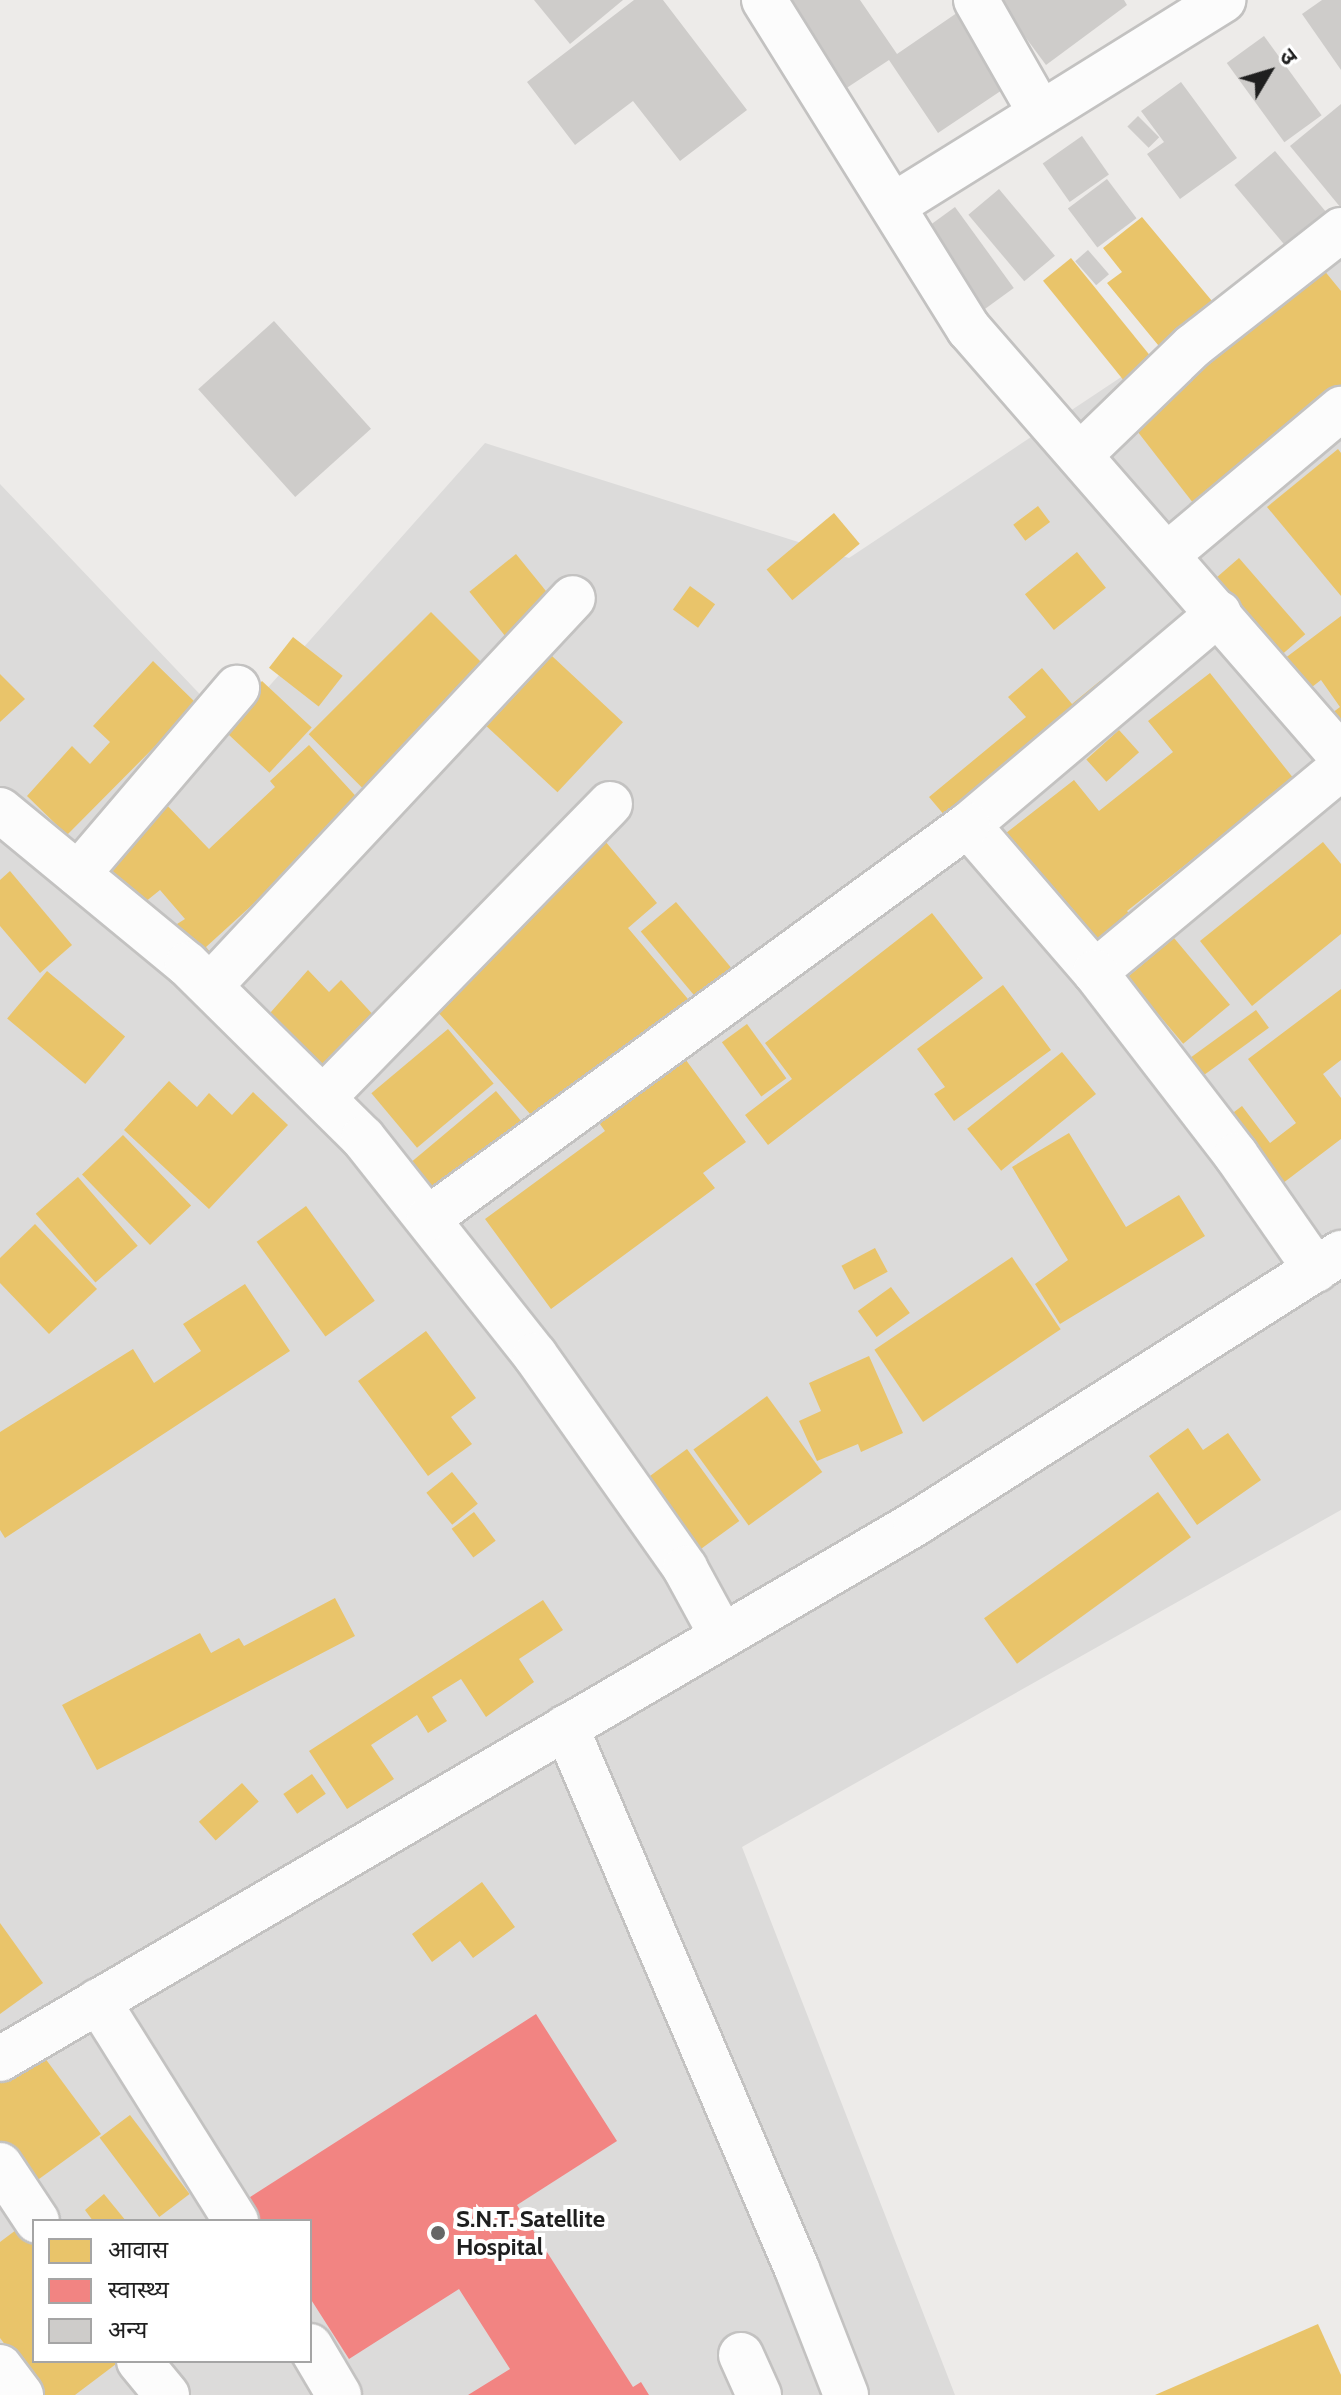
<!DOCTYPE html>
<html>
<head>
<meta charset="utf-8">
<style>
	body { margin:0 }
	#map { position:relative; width:1341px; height:2395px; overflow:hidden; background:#edebe9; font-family:Cabin,"Noto Sans Devanagari",sans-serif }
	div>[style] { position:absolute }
	.residential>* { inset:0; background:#dcdbda }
	.homes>* { inset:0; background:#e9c46a; transform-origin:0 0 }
	.health>* { inset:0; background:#f28482 }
	.building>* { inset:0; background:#ceccca; transform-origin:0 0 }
	.roads { filter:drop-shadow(2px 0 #c3c2c1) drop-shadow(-2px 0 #c3c2c1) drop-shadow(0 2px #c3c2c1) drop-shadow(0 -2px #c3c2c1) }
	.street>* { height:44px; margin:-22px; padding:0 22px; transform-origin:22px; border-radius:22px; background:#fcfcfc }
	.dots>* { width:22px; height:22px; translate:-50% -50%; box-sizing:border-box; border:4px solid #fff; border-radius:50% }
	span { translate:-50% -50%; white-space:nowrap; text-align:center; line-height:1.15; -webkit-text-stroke:8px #fff; paint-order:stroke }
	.poi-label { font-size:24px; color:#1f1f1f; font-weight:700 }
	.left { translate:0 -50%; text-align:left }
	.legend { position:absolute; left:32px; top:2219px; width:280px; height:144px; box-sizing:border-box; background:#fff; border:2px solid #a5a5a5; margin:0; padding:10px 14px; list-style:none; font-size:24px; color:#1f1f1f }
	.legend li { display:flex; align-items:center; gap:16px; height:40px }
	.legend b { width:40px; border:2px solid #a5a5a5 }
	.north { position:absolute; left:1229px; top:32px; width:80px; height:80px; -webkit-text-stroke:6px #fff; paint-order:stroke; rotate:52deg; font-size:22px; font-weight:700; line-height:32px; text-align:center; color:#1f1f1f }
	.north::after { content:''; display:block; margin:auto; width:28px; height:36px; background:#1f1f1f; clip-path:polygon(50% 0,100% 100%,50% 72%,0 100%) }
</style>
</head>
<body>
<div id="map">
	<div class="residential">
		<i style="clip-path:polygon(evenodd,1341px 231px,1341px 1510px,742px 1847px,955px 2395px,0 2395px,0 484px,232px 728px,485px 443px,849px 558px,1341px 231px,34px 2221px,310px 2221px,310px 2361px,34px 2361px,34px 2221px)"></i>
	</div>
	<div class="homes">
		<i style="clip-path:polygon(1142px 217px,1217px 307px,1163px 351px,1107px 283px,1122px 272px,1103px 248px)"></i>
		<i style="left:1071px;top:258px;width:129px;height:36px;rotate:51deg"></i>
		<i style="clip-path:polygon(1323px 269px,1341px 291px,1341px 397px,1197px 508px,1127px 418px)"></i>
		<i style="clip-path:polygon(1338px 449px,1341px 453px,1341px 596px,1267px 507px)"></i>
		<i style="left:1038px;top:506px;width:20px;height:31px;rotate:53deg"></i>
		<i style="left:834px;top:513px;width:40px;height:88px;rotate:50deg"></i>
		<i style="left:1077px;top:552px;width:46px;height:67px;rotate:51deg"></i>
		<i style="left:516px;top:554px;width:65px;height:60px;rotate:51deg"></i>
		<i style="left:1239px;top:558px;width:101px;height:48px;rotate:49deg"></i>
		<i style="left:690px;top:586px;width:31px;height:29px;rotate:36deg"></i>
		<i style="left:431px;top:612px;width:81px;height:173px;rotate:45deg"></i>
		<i style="clip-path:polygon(1341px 616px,1341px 734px,1328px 716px,1340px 707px,1321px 680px,1303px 694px,1280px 662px)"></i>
		<i style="left:293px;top:637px;width:63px;height:39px;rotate:38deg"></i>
		<i style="left:552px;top:656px;width:97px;height:96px;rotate:43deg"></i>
		<i style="clip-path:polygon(153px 661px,197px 704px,67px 835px,27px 796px,72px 746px,90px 764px,110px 742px,93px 726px)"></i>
		<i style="clip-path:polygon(1042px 668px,1072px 704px,1100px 681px,1114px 697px,956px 829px,929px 797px,1026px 717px,1008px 697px)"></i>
		<i style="clip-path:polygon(1210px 673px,1294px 779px,1127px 911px,1135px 921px,1090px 957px,997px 840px,1074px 780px,1099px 811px,1173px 752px,1148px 721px)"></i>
		<i style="clip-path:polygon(0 674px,25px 699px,0 722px)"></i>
		<i style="left:262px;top:681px;width:68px;height:62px;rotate:43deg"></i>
		<i style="left:1119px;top:730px;width:30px;height:44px;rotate:48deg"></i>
		<i style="clip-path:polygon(309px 745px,363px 804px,206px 947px,215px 958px,206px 972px,169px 929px,185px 919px,160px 890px,134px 911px,92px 866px,161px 799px,209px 849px,275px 787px,270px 781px)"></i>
		<i style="clip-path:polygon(605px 841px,657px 903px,628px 928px,693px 1005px,541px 1126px,427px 1000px)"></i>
		<i style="clip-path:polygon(1323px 842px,1341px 864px,1341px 934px,1252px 1006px,1200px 941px)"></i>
		<i style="clip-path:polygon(10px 871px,72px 945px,40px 973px,0 926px,0 880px)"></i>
		<i style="left:676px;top:902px;width:98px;height:46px;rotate:50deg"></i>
		<i style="clip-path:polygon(932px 913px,983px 978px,768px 1145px,745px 1115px,792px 1079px,765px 1043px)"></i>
		<i style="left:1174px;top:938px;width:87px;height:61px;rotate:50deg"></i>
		<i style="clip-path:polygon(308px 970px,329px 992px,341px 980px,378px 1020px,327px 1070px,296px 1041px,289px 1049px,263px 1021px)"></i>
		<i style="left:47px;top:971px;width:102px;height:62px;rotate:40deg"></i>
		<i style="clip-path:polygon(1003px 985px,1051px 1050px,954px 1121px,934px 1094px,945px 1087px,917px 1049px)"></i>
		<i style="clip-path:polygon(1341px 989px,1341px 1060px,1323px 1074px,1341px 1098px,1341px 1139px,1270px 1193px,1218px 1124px,1242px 1106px,1270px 1143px,1296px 1123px,1248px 1059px)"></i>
		<i style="left:1256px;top:1010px;width:22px;height:93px;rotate:54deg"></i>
		<i style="left:747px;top:1024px;width:67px;height:31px;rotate:54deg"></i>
		<i style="left:448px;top:1029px;width:71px;height:100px;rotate:50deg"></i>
		<i style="left:1062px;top:1052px;width:54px;height:122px;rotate:51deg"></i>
		<i style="clip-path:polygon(683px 1056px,746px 1142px,703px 1173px,715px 1188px,551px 1309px,485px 1219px,605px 1131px,597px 1120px)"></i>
		<i style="clip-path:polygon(169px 1081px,197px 1107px,209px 1093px,232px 1115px,253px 1092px,288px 1125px,209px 1209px,124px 1130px)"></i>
		<i style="left:496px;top:1091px;width:42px;height:112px;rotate:50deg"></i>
		<i style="clip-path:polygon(1069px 1133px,1126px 1227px,1179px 1195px,1205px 1236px,1060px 1324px,1035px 1284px,1068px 1260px,1012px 1167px)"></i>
		<i style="left:123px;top:1135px;width:98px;height:57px;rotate:46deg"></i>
		<i style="left:78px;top:1177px;width:91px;height:56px;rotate:49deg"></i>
		<i style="left:306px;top:1206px;width:117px;height:61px;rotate:54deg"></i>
		<i style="clip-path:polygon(35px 1224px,97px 1289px,49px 1334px,0 1283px,0 1258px)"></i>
		<i style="left:875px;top:1248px;width:27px;height:38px;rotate:62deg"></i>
		<i style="left:1012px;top:1257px;width:87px;height:166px;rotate:56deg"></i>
		<i style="clip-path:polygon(245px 1284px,290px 1351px,5px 1538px,0 1530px,0 1432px,133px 1349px,154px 1383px,201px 1351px,183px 1324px)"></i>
		<i style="left:891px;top:1287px;width:32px;height:41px;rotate:54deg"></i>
		<i style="clip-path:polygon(426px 1331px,476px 1398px,451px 1417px,472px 1444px,428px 1476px,358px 1381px)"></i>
		<i style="clip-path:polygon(869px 1356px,903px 1433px,861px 1452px,858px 1444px,817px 1461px,799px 1421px,821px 1411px,809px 1383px)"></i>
		<i style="left:767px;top:1396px;width:94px;height:91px;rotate:54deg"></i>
		<i style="clip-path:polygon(1188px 1428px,1203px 1450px,1228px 1433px,1261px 1480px,1197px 1525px,1149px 1456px)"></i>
		<i style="left:687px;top:1449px;width:89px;height:59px;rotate:54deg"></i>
		<i style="left:452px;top:1472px;width:41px;height:33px;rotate:51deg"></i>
		<i style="left:1158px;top:1492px;width:56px;height:215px;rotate:54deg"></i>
		<i style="left:474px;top:1512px;width:36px;height:28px;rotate:53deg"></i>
		<i style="clip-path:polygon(335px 1598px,355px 1636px,97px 1770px,62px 1705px,200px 1633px,211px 1653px,239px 1638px,244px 1646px)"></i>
		<i style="clip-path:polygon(543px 1600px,563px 1630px,519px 1659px,534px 1682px,486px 1717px,461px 1679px,432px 1697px,447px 1721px,428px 1733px,417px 1715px,371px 1745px,394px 1779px,347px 1809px,309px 1751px)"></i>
		<i style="left:312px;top:1774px;width:24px;height:35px;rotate:55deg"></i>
		<i style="left:242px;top:1783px;width:25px;height:58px;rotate:48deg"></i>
		<i style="clip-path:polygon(482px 1882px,515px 1927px,473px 1958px,460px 1941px,432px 1962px,412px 1934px)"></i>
		<i style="clip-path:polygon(0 1923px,43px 1983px,0 2014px)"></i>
		<i style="clip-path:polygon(36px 2046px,101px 2134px,28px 2187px,0 2149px,0 2072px)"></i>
		<i style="left:130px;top:2115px;width:99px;height:38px;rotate:53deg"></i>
		<i style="clip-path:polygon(104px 2194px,126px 2221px,93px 2221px,85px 2210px)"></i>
		<i style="clip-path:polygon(20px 2227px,34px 2245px,34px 2361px,120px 2361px,75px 2395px,43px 2395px,0 2338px,0 2242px)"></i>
		<i style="clip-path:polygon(1318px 2324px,1341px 2375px,1341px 2395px,1155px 2395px)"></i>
	</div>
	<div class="health">
		<i style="clip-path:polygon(536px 2014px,617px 2141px,517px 2205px,633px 2387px,641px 2382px,649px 2395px,468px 2395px,510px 2369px,459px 2289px,349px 2359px,310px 2298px,310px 2221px,261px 2221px,247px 2199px)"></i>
	</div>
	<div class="building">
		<i style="clip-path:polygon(534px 0,623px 0,570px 44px)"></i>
		<i style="clip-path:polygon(634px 0,663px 0,747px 110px,680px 161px,633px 101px,575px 145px,527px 82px)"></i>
		<i style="clip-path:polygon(777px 0,860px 0,897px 54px,967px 6px,1017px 80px,938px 133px,889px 60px,839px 93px)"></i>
		<i style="clip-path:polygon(998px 0,1124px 0,1127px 5px,1046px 65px)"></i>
		<i style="clip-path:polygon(1322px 0,1341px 0,1341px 70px,1302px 14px)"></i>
		<i style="left:1264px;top:36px;width:98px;height:46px;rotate:54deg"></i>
		<i style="clip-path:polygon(1181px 82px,1237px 158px,1180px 199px,1147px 154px,1164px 142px,1141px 111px)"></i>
		<i style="clip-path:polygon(1341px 104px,1341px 208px,1290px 146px)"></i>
		<i style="left:1138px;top:116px;width:30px;height:15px;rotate:45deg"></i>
		<i style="left:1082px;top:136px;width:47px;height:48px;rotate:55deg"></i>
		<i style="left:1275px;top:151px;width:87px;height:53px;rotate:50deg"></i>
		<i style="left:1107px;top:179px;width:49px;height:49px;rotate:53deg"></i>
		<i style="left:999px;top:189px;width:87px;height:40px;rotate:50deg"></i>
		<i style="left:955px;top:207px;width:100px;height:51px;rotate:54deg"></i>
		<i style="left:1088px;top:250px;width:32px;height:17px;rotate:49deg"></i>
		<i style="left:274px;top:321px;width:145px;height:102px;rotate:48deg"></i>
	</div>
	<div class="roads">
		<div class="street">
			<i style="left:764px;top:0;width:388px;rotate:58.1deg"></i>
			<i style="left:969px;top:329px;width:566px;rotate:48.94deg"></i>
			<i style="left:976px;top:0;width:129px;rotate:60.3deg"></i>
			<i style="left:894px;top:205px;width:388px;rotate:-31.9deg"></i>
			<i style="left:1080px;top:455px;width:157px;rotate:-44deg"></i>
			<i style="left:1193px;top:346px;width:188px;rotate:-38.1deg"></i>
			<i style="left:1168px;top:554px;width:226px;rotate:-40deg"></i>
			<i style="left:1219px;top:613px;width:329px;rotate:139.8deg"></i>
			<i style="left:968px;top:825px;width:194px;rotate:49.2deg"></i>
			<i style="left:1095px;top:972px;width:320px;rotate:-39.7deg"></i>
			<i style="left:0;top:810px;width:242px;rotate:39.5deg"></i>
			<i style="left:187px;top:964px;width:247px;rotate:44.7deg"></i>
			<i style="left:363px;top:1138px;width:277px;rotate:51.6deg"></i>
			<i style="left:535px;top:1355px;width:261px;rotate:54.8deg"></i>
			<i style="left:685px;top:1568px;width:77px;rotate:61.4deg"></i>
			<i style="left:78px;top:874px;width:245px;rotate:-49.5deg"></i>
			<i style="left:1095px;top:972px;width:231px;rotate:52.4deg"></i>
			<i style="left:1236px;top:1155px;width:140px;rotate:55.2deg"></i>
			<i style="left:210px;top:986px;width:531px;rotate:-46.91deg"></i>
			<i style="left:325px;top:1096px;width:408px;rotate:-45.7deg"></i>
			<i style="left:429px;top:1218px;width:667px;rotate:-36.1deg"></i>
			<i style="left:566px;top:1727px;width:589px;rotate:66.92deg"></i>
			<i style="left:797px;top:2269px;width:135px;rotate:68.7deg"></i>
			<i style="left:98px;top:2001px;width:260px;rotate:57.9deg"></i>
			<i style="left:0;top:2059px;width:1061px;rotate:-30.33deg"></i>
			<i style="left:916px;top:1523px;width:504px;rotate:-32.43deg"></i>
			<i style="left:0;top:2165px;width:67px;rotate:56.5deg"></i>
			<i style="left:310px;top:2346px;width:57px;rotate:59.4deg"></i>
			<i style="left:741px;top:2355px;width:44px;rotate:65.8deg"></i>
			<i style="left:139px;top:2361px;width:44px;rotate:50.5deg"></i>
			<i style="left:0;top:2367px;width:35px;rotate:53deg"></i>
		</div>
	</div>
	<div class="dots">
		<i style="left:438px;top:2233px;background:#676666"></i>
	</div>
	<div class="poi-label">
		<span class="left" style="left:456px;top:2233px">S.N.T. Satellite<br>Hospital</span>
	</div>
	<ul class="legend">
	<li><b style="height:22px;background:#e9c46a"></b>आवास</li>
	<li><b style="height:22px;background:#f28482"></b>स्वास्थ्य</li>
	<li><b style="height:22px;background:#ceccca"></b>अन्य</li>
	</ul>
	<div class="north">उ</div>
</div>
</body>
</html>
